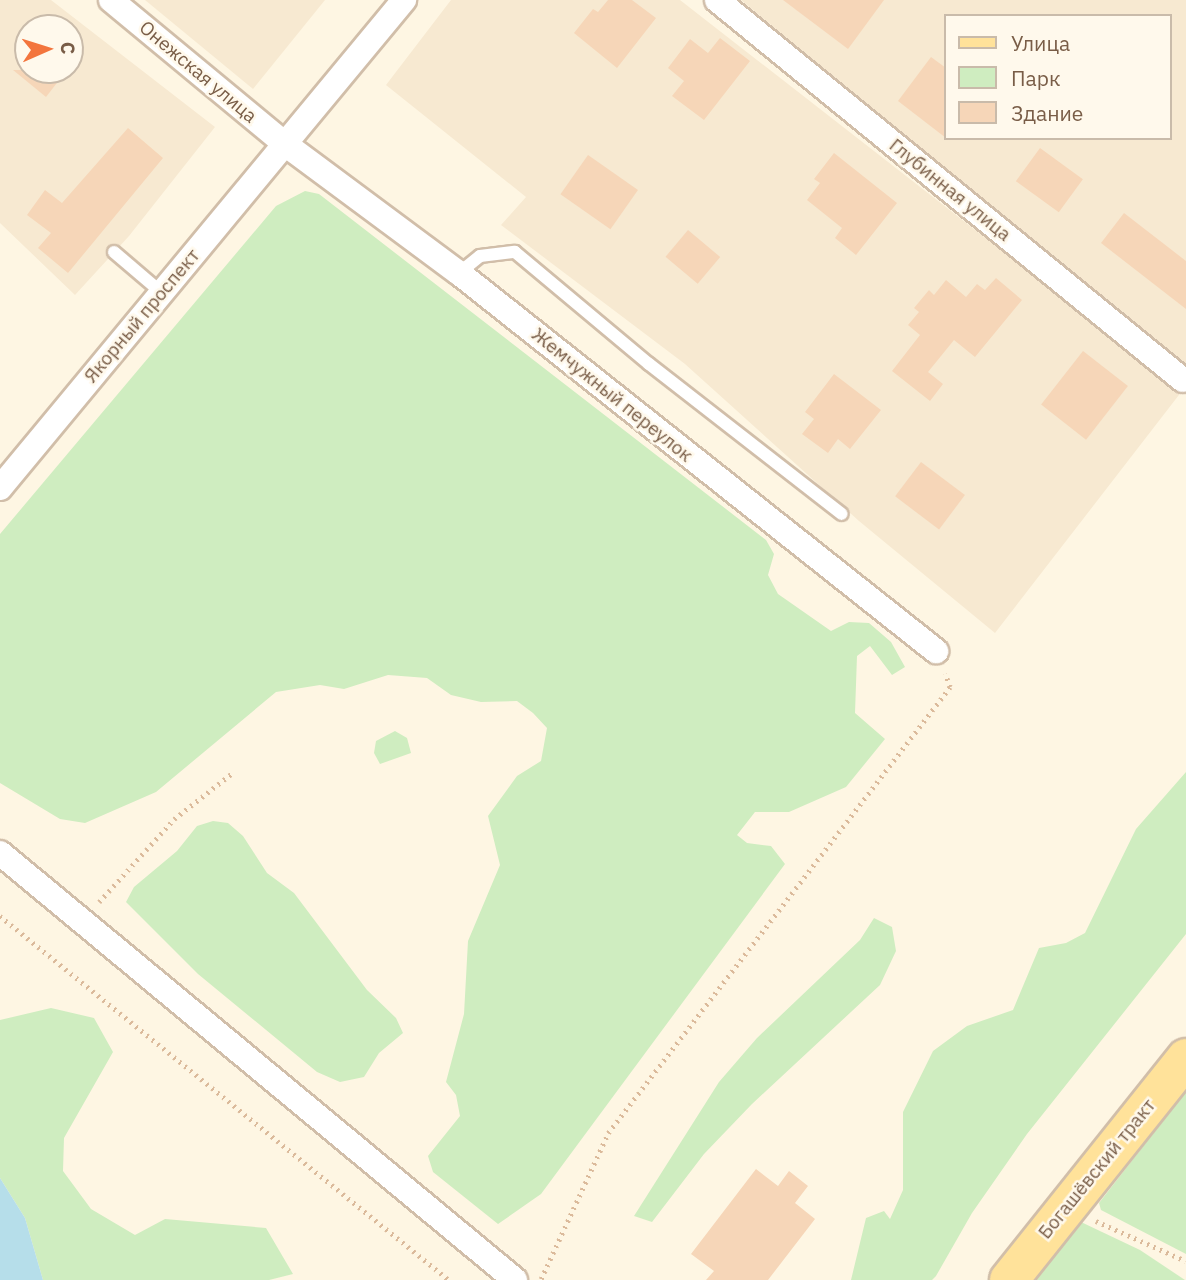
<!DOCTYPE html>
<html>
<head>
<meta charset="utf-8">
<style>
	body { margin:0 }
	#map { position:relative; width:1186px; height:1280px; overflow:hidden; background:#fef6e3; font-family:"IBM Plex Sans",sans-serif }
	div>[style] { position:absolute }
	.residential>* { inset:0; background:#f7e9d1 }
	.green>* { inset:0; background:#cfedc0 }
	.water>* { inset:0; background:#b6deea }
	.building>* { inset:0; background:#f6d6b8; transform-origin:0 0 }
	.path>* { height:4.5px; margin-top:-2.25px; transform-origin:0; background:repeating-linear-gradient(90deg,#dbba9b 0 2px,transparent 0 7px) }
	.roads { filter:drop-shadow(2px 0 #d1bea9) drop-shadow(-2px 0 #d1bea9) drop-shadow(0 2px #d1bea9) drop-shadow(0 -2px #d1bea9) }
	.service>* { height:12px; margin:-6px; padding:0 6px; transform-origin:6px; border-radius:6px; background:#fff }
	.minor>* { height:24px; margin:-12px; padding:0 12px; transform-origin:12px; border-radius:12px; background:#fff }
	.primary>* { height:38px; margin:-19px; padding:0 19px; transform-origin:19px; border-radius:19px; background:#ffe29a }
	span { translate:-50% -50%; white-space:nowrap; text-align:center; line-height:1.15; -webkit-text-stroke:5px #fff9ec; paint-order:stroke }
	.street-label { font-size:19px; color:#795d47 }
	.legend { position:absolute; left:944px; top:14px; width:228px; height:126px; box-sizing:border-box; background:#fff9ec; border:2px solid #c9bbaa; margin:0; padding:9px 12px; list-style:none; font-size:21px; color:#795d47 }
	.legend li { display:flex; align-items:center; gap:14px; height:35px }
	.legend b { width:35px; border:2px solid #c9bbaa }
	.north { position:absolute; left:14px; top:14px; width:70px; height:70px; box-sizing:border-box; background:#fff9ec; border:2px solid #c9bbaa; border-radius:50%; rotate:87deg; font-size:19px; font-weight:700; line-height:28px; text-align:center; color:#795d47 }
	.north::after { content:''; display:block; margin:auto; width:24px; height:32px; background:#f3753d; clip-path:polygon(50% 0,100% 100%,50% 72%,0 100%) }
</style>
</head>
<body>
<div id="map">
	<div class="residential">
		<i style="clip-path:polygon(evenodd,0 0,51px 0,215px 127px,129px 236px,75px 295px,0 223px,0 0,28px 28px,70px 28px,70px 70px,28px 70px,28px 28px)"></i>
		<i style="clip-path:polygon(145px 0,325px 0,253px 89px)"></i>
		<i style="clip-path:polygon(451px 0,680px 0,1182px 391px,995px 633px,859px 521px,685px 364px,501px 225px,526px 197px,386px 85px)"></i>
		<i style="clip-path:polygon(evenodd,741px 0,1186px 0,1186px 371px,741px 0,946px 16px,1170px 16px,1170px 138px,946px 138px,946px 16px)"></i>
	</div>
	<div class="green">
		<i style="clip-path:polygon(305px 191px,319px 194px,766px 540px,774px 554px,768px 575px,778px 594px,831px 631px,849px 622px,869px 623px,891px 642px,905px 667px,892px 675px,870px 646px,857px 656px,855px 713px,885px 739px,846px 787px,789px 812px,755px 812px,737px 835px,747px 843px,771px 846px,785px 864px,541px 1194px,498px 1224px,433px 1172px,428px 1156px,460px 1116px,456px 1095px,446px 1082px,464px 1014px,468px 941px,500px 865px,488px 816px,517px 776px,541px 761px,547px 728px,533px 713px,517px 701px,481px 702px,451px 695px,427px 678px,388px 675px,344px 689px,320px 685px,276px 692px,156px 792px,85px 823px,60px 819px,0 783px,0 534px,276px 206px)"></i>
		<i style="clip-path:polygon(395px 731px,407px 738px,411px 753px,380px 764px,374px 753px,376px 741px)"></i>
		<i style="clip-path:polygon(1186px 772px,1186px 934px,1027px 1134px,972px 1213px,936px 1276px,932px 1280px,851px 1280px,866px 1218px,884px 1211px,890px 1219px,903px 1190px,903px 1112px,933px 1051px,967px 1026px,1013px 1010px,1039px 948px,1066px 943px,1085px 933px,1136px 829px)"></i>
		<i style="clip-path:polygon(213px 821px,228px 823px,243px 836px,267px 873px,294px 893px,367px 990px,396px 1018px,403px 1033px,379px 1053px,364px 1077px,340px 1082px,317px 1072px,198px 974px,126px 902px,134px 887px,177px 851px,197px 826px)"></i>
		<i style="clip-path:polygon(874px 918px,892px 927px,896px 951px,880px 985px,752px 1104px,704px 1154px,652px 1222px,634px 1216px,719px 1082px,757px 1038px,860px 940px)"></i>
		<i style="clip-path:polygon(51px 1008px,94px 1018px,113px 1052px,64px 1138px,63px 1171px,91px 1209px,135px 1235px,165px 1219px,266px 1228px,293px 1274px,269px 1280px,43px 1280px,25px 1218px,0 1178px,0 1020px)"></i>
		<i style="clip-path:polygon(1186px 1091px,1186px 1254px,1101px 1210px,1099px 1203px)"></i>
		<i style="clip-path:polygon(1081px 1222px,1140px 1250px,1185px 1280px,1032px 1280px)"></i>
	</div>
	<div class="water">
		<i style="clip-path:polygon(0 1178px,25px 1218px,43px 1280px,0 1280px)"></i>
	</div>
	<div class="building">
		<i style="clip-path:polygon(608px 0,632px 0,656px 18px,617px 68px,574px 33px,593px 9px,598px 12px)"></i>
		<i style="clip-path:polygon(783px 0,884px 0,848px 49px)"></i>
		<i style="clip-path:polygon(720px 38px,750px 61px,704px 120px,672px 96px,684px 81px,668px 68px,690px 39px,708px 53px)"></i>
		<i style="clip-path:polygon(931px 57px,946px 68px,946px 138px,898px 101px)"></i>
		<i style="clip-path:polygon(13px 70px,67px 70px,46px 97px)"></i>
		<i style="clip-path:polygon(128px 128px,163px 158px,68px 273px,38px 248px,51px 233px,27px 215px,45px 190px,62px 203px)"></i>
		<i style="left:1040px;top:148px;width:53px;height:41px;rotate:36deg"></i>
		<i style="clip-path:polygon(834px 153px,897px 203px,856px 255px,835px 238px,842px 228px,807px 200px,820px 183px,814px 179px)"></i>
		<i style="left:588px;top:155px;width:61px;height:48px;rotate:35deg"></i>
		<i style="clip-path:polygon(1124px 213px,1186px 261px,1186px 309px,1101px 243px)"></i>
		<i style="left:688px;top:230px;width:42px;height:35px;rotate:40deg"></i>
		<i style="clip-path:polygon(996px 278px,1022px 300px,975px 357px,954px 340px,928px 372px,943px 384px,930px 401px,892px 371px,920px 335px,908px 325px,919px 312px,914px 308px,929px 290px,934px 295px,946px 280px,966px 297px,977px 284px,985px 290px)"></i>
		<i style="left:1083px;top:351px;width:57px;height:68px;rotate:38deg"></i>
		<i style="clip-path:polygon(834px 374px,881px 410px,850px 449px,838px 439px,828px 453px,802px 434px,814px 419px,805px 412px)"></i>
		<i style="left:921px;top:462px;width:55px;height:43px;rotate:37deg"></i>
		<i style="clip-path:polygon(756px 1169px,778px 1186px,789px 1171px,808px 1186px,795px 1203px,815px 1219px,768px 1280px,706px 1280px,714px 1271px,691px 1254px)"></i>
	</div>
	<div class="path">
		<i style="left:99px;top:902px;width:112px;rotate:-47.9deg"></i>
		<i style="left:174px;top:819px;width:73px;rotate:-38.3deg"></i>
		<i style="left:0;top:916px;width:578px;rotate:39.03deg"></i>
		<i style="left:1096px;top:1221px;width:98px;rotate:24deg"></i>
		<i style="left:541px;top:1279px;width:161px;rotate:-65.3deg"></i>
		<i style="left:608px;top:1133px;width:562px;rotate:-52.52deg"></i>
		<i style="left:950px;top:687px;width:14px;rotate:-111deg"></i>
	</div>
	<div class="roads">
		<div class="service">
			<i style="left:114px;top:252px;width:63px;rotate:40.5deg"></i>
			<i style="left:459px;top:273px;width:27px;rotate:-39deg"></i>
			<i style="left:480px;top:256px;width:35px;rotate:-7deg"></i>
			<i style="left:515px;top:252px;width:175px;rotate:39.9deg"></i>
			<i style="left:649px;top:364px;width:244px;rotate:37.9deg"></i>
		</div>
		<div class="minor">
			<i style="left:111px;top:0;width:226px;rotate:39.6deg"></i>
			<i style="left:285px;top:144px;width:217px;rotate:36.6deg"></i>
			<i style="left:459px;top:273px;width:609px;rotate:38.4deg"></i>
			<i style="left:717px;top:0;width:601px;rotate:39.2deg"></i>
			<i style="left:0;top:488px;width:634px;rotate:-50.38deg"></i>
			<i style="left:0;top:853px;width:669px;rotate:39.66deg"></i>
		</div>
		<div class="primary">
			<i style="left:1009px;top:1280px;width:284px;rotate:-51.4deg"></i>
		</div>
	</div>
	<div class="street-label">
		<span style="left:198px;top:72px;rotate:40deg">Онежская улица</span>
		<span style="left:950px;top:190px;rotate:39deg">Глубинная улица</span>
		<span style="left:142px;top:316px;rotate:-50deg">Якорный проспект</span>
		<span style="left:612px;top:395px;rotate:39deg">Жемчужный переулок</span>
		<span style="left:1097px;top:1169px;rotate:-51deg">Богашёвский тракт</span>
	</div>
	<ul class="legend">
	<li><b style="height:9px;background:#ffe29a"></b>Улица</li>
	<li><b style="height:19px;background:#cfedc0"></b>Парк</li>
	<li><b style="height:19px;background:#f6d6b8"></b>Здание</li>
	</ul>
	<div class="north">С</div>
</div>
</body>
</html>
